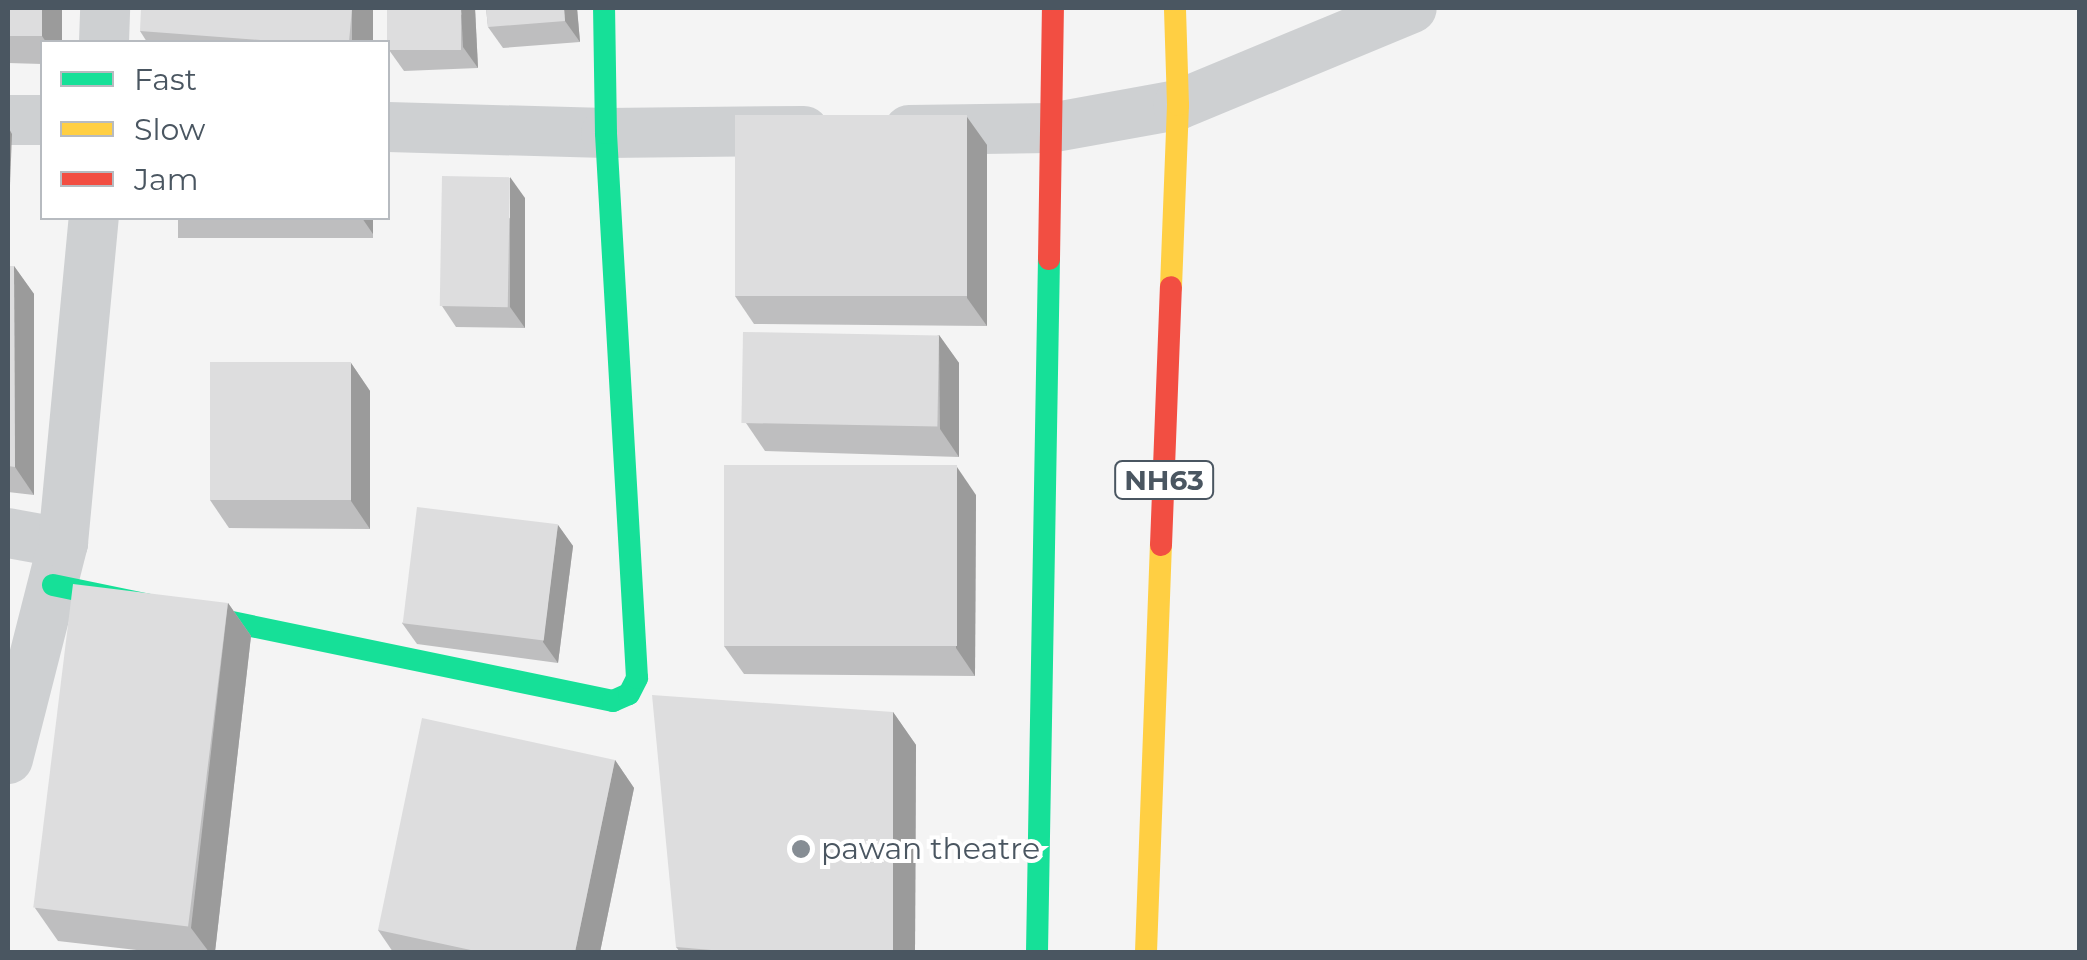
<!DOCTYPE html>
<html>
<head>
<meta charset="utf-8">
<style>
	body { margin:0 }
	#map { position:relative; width:2087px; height:960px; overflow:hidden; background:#f4f4f4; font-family:Montserrat,sans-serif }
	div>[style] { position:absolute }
	.street>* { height:50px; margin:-25px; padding:0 25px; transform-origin:25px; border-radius:25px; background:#ced0d2 }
	.fast>* { height:22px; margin:-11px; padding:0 11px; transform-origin:11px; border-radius:11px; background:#16e098 }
	.slow>* { height:22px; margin:-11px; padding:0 11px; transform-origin:11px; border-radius:11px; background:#ffcf43 }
	.jam>* { height:22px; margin:-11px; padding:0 11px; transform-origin:11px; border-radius:11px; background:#f24e42 }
	.wall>* { inset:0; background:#bebebf; transform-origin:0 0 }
	.shaded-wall>* { inset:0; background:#9b9b9b; transform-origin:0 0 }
	.building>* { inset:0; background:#ddddde; transform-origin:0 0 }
	.dots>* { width:28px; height:28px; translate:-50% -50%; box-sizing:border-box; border:5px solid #fff; border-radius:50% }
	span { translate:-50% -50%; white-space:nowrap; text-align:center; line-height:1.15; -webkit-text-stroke:8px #fff; paint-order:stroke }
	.shield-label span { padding:2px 8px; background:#fff; border:2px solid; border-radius:8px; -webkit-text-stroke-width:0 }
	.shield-label { font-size:28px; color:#4a5661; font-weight:700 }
	.poi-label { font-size:30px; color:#4a5661 }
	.left { translate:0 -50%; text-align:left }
	.frame { position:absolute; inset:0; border:10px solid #4a5661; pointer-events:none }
	.legend { position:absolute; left:40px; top:40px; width:350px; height:180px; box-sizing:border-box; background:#fff; border:2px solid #b7bbc0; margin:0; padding:12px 18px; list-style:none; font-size:30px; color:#4a5661 }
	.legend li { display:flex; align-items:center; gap:20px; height:50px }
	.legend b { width:50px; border:2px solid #b7bbc0 }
</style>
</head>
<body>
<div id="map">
	<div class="street">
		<i style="left:104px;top:42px;width:34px;rotate:-88deg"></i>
		<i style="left:8px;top:120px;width:34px"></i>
		<i style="left:388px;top:127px;width:218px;rotate:1.6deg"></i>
		<i style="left:606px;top:133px;width:198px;rotate:-0.6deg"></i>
		<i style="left:909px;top:130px;width:141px;rotate:-0.8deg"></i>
		<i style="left:1050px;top:128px;width:130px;rotate:-10.2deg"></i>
		<i style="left:1178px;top:105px;width:253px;rotate:-22.5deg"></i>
		<i style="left:8px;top:533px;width:56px;rotate:10.3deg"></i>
		<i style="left:8px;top:759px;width:223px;rotate:-75.7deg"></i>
		<i style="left:63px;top:543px;width:326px;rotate:-84.6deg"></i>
	</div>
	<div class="fast">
		<i style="left:53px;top:585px;width:572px;rotate:11.7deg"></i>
		<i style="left:613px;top:701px;width:17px;rotate:-24deg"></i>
		<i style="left:629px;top:694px;width:18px;rotate:-63deg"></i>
		<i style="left:637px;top:678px;width:546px;rotate:-93.26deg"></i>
		<i style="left:606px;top:133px;width:125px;rotate:-90.9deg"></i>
		<i style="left:1037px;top:952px;width:693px;rotate:-89.01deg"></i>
	</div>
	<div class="slow">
		<i style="left:1171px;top:287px;width:182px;rotate:-87.8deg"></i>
		<i style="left:1178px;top:105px;width:97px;rotate:-91.8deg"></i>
		<i style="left:1146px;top:952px;width:407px;rotate:-87.9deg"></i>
	</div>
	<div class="jam">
		<i style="left:1049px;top:259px;width:251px;rotate:-89.1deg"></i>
		<i style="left:1161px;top:545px;width:258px;rotate:-87.8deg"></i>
	</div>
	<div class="wall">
		<i style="clip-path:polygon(8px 8px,62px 8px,62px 42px,42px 42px,42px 64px,8px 63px)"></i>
		<i style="clip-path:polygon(373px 8px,371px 42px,147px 42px,140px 31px)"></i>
		<i style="clip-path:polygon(475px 8px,478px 68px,404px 71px,389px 50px)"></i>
		<i style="clip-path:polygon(486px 8px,577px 8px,580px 42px,503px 48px,488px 27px)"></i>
		<i style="clip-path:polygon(967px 117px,987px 145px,987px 326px,754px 324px,735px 296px)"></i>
		<i style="clip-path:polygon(525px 198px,525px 328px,456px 327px,442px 306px)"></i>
		<i style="left:178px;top:218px;width:195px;height:20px"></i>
		<i style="clip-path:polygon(8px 266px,14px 266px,34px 294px,34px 495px,8px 492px)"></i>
		<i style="clip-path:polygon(939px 335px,959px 363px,959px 457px,765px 451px,746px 423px)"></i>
		<i style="clip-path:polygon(351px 363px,370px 391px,370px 529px,229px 528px,210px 500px)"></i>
		<i style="clip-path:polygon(976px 495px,975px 676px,744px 674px,724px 646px)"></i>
		<i style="clip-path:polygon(558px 525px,573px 546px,558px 663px,417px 644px,402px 623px)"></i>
		<i style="clip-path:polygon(228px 603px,251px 636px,215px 952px,154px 952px,58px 941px,35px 908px)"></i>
		<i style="clip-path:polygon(893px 712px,916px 745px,915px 952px,680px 952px,676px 947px)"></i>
		<i style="clip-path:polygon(615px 760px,634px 788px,600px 952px,393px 952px,378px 930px)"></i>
	</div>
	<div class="shaded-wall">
		<i style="clip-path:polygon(42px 8px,62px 8px,62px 42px,46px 42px,42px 36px)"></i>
		<i style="left:352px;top:8px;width:21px;height:34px"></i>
		<i style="clip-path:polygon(461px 8px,475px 8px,478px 68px,463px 47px)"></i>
		<i style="clip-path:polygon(564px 8px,577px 8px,580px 42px,565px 21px)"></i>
		<i style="clip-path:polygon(967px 117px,987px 145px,987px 326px,967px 298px)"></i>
		<i style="clip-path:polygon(8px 127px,12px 134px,8px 236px)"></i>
		<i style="clip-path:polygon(510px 177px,525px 198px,525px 328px,510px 307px)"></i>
		<i style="clip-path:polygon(362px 218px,373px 218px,373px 234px)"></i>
		<i style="clip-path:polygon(14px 266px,34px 294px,34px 495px,15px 467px)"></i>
		<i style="clip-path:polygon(939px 335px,959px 363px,959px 457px,940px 429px)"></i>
		<i style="clip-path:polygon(351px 363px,370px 391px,370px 529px,351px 501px)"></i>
		<i style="clip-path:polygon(957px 467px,976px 495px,975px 676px,956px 648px)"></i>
		<i style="clip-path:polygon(558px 525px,573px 546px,558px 663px,543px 642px)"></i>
		<i style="clip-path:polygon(228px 603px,251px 636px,215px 952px,209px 952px,191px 928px)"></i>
		<i style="clip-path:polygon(893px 712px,916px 745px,915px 952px,893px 952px)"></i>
		<i style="clip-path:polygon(615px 760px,634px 788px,600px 952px,575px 952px)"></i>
	</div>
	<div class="building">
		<i style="left:8px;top:8px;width:34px;height:28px"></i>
		<i style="clip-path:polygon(141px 8px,352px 8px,349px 42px,286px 42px,140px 31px)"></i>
		<i style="left:387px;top:8px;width:74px;height:42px"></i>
		<i style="clip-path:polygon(486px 8px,564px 8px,565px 21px,488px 27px)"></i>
		<i style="left:735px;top:115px;width:232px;height:181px"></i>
		<i style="left:442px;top:176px;width:68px;height:130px;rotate:1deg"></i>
		<i style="clip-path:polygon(8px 266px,14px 266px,15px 467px,8px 466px)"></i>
		<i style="left:743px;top:332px;width:196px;height:91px;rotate:1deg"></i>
		<i style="left:210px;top:362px;width:141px;height:138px"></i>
		<i style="left:724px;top:465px;width:233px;height:181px"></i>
		<i style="left:417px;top:507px;width:142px;height:117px;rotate:7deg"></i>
		<i style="left:73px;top:584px;width:156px;height:326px;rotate:7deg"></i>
		<i style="clip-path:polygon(652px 695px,893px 712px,893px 952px,735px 952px,676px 947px)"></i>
		<i style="clip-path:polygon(422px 718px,615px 760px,575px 952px,480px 952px,378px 930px)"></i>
	</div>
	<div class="dots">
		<i style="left:801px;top:849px;background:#868d94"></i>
	</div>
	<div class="shield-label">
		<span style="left:1164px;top:480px">NH63</span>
	</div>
	<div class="poi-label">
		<span class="left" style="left:821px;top:849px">pawan theatre</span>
	</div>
	<div class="frame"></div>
	<ul class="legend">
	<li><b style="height:12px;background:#16e098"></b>Fast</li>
	<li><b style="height:12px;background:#ffcf43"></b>Slow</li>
	<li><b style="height:12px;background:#f24e42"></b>Jam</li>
	</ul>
</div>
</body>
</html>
